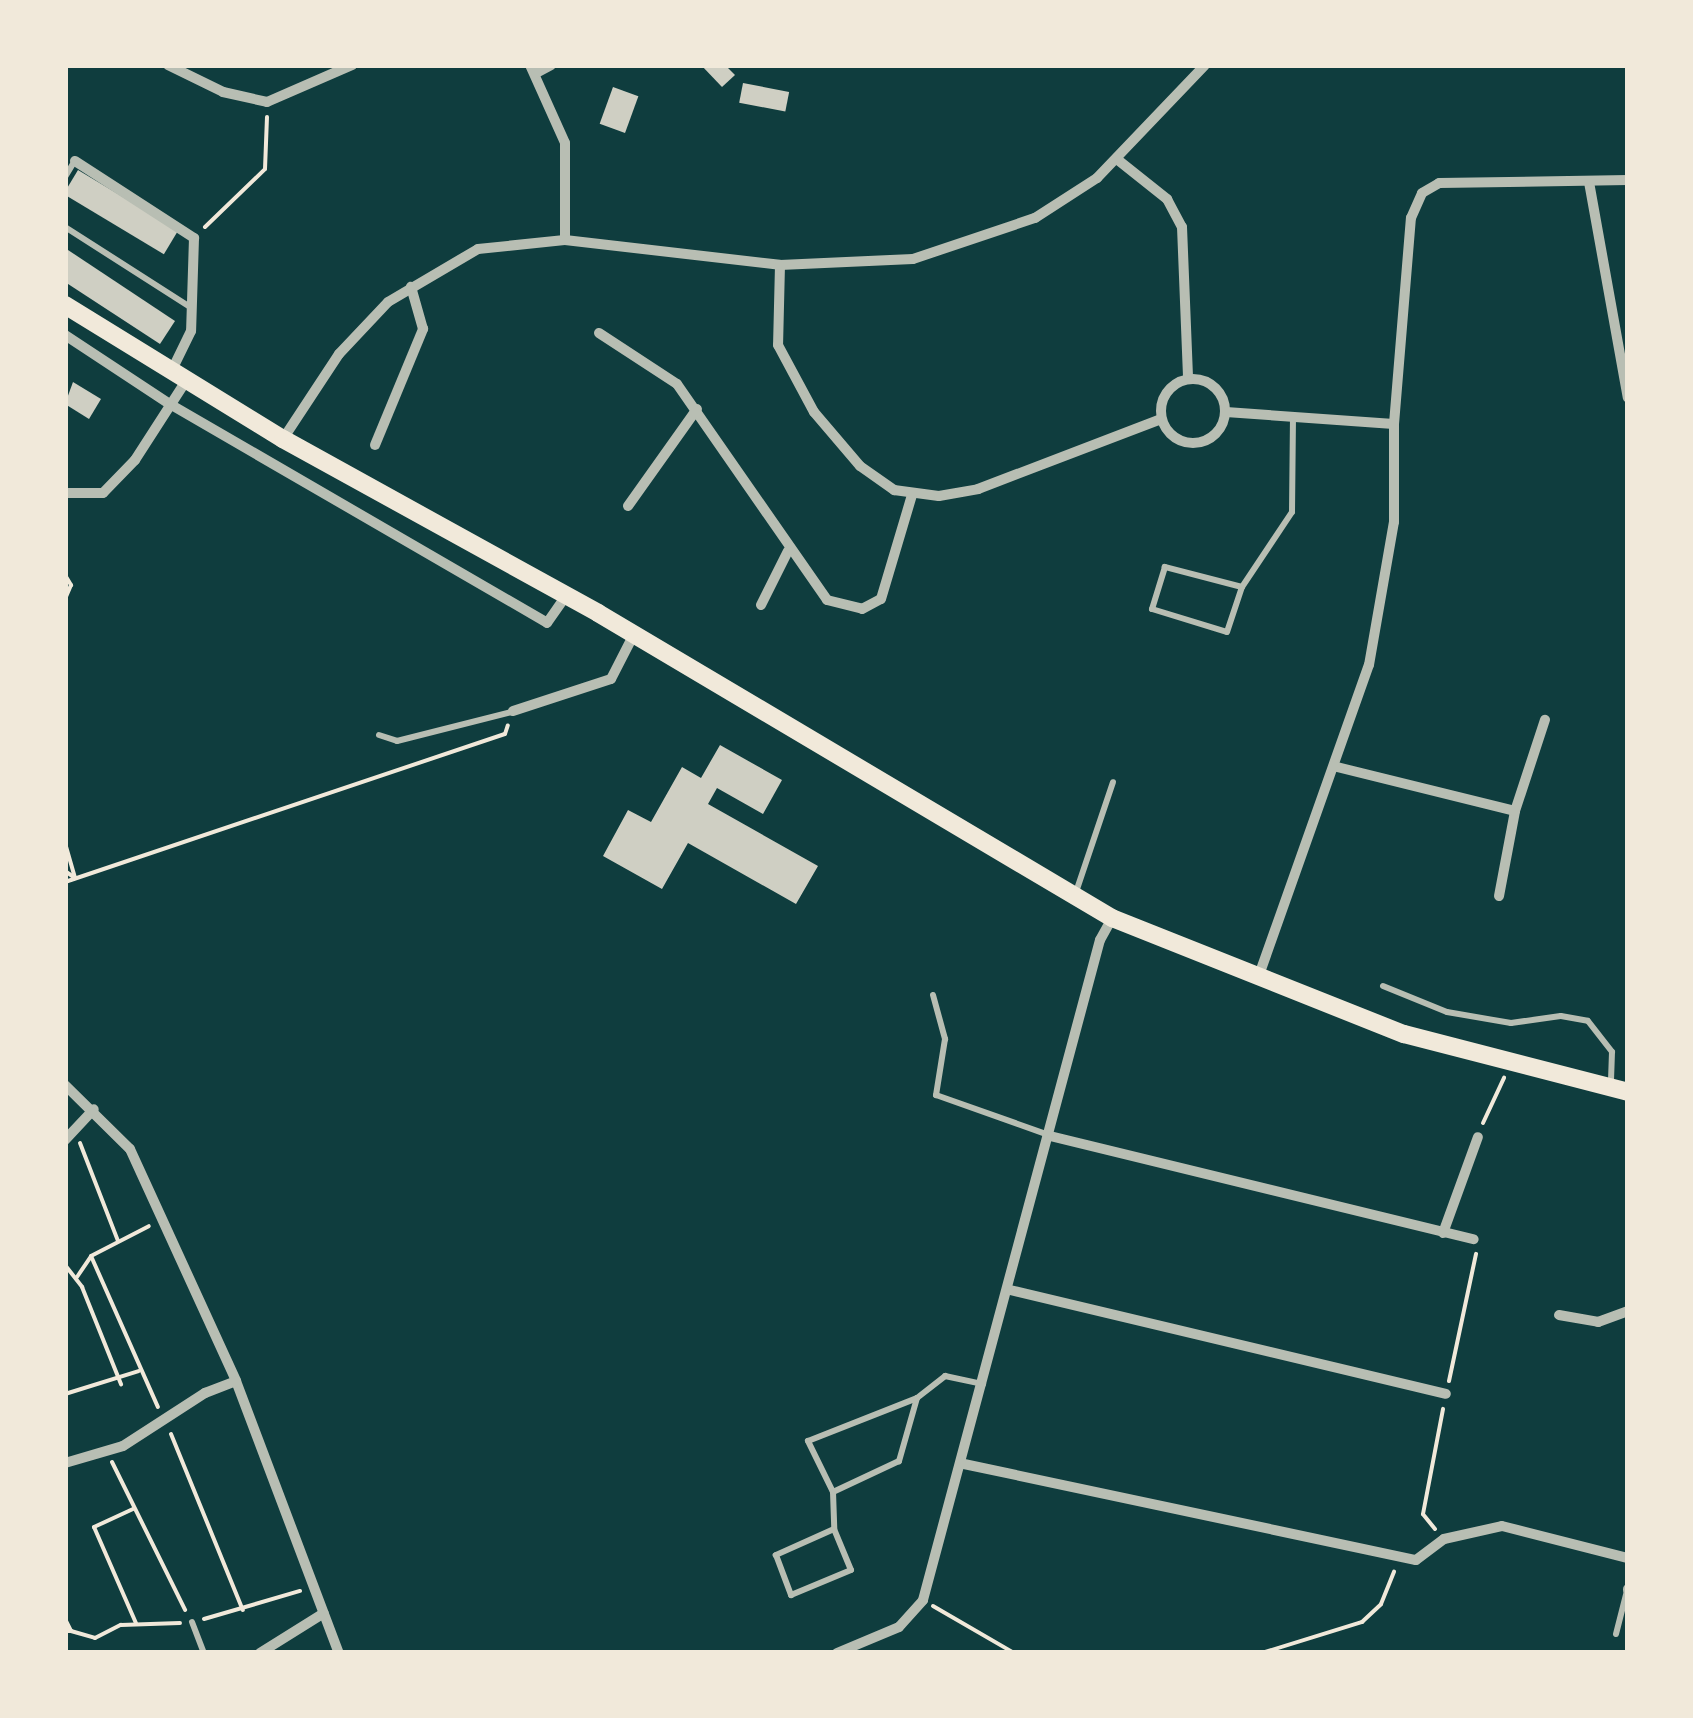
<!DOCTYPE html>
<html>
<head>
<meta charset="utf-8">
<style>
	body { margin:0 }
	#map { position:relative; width:1693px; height:1718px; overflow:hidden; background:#0f3d3e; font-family:"PT Sans Narrow",sans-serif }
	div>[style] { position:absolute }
	.building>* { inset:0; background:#cfcfc3; transform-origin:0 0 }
	.path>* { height:4px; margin:-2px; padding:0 2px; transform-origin:2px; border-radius:2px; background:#f1e9da }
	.service>* { height:6px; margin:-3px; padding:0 3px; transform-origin:3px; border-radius:3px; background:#b8beb3 }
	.minor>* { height:10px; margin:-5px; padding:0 5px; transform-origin:5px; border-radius:5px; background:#b8beb3 }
	.minor>.ring { margin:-5px; padding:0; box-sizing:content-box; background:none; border:10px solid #b8beb3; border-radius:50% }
	.secondary>* { height:18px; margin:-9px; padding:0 9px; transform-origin:9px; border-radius:9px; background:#f1e9da }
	span { translate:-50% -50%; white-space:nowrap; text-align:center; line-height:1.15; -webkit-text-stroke:8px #f1e9da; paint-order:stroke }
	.frame { position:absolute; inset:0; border:68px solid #f1e9da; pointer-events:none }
</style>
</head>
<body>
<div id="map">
	<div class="building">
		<i style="clip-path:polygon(701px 65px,725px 65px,735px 75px,722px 87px)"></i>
		<i style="left:743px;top:83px;width:47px;height:20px;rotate:11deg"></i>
		<i style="left:613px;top:87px;width:27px;height:39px;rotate:20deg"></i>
		<i style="left:78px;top:170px;width:117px;height:28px;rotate:31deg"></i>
		<i style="clip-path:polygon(65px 248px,175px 321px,160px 344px,65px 282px)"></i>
		<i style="clip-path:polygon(73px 382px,101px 399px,89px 419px,65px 404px)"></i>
		<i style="clip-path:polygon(720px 745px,782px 780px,763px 814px,717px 788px,708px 804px,818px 866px,796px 904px,688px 843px,662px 889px,603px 856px,628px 810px,651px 822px,682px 767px,701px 778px)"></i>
	</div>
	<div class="path">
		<i style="left:205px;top:227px;width:83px;rotate:-44deg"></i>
		<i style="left:265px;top:169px;width:52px;rotate:-87.8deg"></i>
		<i style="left:65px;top:575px;width:12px;rotate:59deg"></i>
		<i style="left:71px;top:585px;width:15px;rotate:113deg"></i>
		<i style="left:65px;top:843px;width:36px;rotate:74deg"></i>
		<i style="left:75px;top:878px;width:12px;rotate:-145deg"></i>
		<i style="left:65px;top:882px;width:464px;rotate:-18.6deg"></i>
		<i style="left:505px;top:734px;width:9px;rotate:-72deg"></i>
		<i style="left:1483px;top:1123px;width:50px;rotate:-65deg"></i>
		<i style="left:80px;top:1143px;width:105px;rotate:68.8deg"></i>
		<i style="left:91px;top:1256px;width:65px;rotate:-27.3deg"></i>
		<i style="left:65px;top:1265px;width:28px;rotate:52deg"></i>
		<i style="left:82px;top:1287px;width:105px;rotate:68.1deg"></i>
		<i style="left:77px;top:1277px;width:25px;rotate:-56deg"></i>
		<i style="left:91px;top:1256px;width:165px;rotate:66.1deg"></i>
		<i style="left:1449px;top:1381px;width:130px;rotate:-78deg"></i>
		<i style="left:65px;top:1394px;width:77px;rotate:-17.3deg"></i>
		<i style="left:171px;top:1434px;width:190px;rotate:67.8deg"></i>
		<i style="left:112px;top:1462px;width:165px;rotate:63.7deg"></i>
		<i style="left:133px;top:1509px;width:43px;rotate:155.2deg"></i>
		<i style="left:94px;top:1527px;width:105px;rotate:66.4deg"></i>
		<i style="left:1435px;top:1529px;width:19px;rotate:-129deg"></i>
		<i style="left:1423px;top:1514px;width:107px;rotate:-79.2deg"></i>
		<i style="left:933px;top:1606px;width:94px;rotate:30.1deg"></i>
		<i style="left:65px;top:1619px;width:13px;rotate:63deg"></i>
		<i style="left:71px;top:1631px;width:6px;rotate:180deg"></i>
		<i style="left:204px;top:1619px;width:100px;rotate:-16.3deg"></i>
		<i style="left:71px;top:1631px;width:25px;rotate:16deg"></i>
		<i style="left:95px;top:1638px;width:29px;rotate:-27deg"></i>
		<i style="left:121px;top:1625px;width:59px;rotate:-1.9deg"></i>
		<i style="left:1262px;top:1653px;width:105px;rotate:-17.2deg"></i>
		<i style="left:1362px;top:1622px;width:26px;rotate:-43deg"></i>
		<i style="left:1381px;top:1604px;width:35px;rotate:-68deg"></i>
	</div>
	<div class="service">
		<i style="left:65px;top:177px;width:17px;rotate:-59deg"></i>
		<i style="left:65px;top:227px;width:148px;rotate:32.6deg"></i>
		<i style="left:1242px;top:587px;width:80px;rotate:-165.4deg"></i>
		<i style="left:1165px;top:567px;width:44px;rotate:107.2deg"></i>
		<i style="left:1152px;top:609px;width:78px;rotate:17deg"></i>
		<i style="left:1227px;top:632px;width:47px;rotate:-71.6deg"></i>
		<i style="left:1242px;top:587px;width:90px;rotate:-56.3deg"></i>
		<i style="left:1292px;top:512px;width:91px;rotate:-89.4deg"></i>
		<i style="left:379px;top:735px;width:19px;rotate:18deg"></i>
		<i style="left:397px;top:741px;width:119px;rotate:-14.2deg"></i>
		<i style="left:1075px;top:895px;width:119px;rotate:-71.4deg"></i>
		<i style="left:1383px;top:986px;width:69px;rotate:22.1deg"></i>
		<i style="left:1447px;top:1012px;width:65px;rotate:9.8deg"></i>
		<i style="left:1511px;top:1023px;width:50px;rotate:-8deg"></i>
		<i style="left:1561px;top:1016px;width:27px;rotate:10deg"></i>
		<i style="left:1588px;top:1021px;width:39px;rotate:52deg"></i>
		<i style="left:1612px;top:1052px;width:35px;rotate:92deg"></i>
		<i style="left:933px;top:995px;width:46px;rotate:74.7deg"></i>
		<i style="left:945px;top:1039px;width:57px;rotate:99.1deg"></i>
		<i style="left:936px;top:1095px;width:120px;rotate:19.5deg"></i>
		<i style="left:917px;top:1398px;width:66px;rotate:105.9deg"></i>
		<i style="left:899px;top:1461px;width:73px;rotate:154.8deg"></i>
		<i style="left:833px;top:1492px;width:57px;rotate:-116.1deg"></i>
		<i style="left:808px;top:1441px;width:117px;rotate:-21.5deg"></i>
		<i style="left:917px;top:1398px;width:36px;rotate:-38deg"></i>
		<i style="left:945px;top:1376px;width:39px;rotate:12deg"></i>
		<i style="left:833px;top:1492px;width:37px;rotate:88deg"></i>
		<i style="left:834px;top:1529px;width:64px;rotate:155.9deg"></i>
		<i style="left:776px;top:1555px;width:43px;rotate:69.4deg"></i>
		<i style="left:791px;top:1595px;width:65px;rotate:-22.6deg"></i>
		<i style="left:851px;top:1570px;width:44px;rotate:-112.5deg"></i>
		<i style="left:192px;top:1622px;width:33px;rotate:69deg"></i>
		<i style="left:1616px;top:1634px;width:44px;rotate:-75.7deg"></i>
	</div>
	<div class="minor">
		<i style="left:168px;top:65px;width:61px;rotate:26.1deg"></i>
		<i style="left:223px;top:92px;width:45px;rotate:12.8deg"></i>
		<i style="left:267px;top:102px;width:93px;rotate:-23.5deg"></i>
		<i style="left:530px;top:65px;width:85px;rotate:65.8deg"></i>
		<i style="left:565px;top:143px;width:97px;rotate:90deg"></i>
		<i style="left:536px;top:73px;width:17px;rotate:-28deg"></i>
		<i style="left:1118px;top:160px;width:63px;rotate:38.5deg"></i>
		<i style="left:1167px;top:199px;width:32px;rotate:62deg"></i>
		<i style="left:1182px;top:227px;width:150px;rotate:87.7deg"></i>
		<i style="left:75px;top:161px;width:142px;rotate:32.9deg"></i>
		<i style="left:194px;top:238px;width:93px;rotate:91.8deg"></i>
		<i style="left:191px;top:331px;width:46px;rotate:116deg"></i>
		<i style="left:1589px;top:182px;width:219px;rotate:79.8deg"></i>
		<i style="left:780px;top:265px;width:80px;rotate:91.4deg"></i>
		<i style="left:778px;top:345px;width:76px;rotate:61.8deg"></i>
		<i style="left:814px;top:412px;width:71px;rotate:49.6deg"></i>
		<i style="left:860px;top:466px;width:42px;rotate:35.2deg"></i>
		<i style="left:894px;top:490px;width:45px;rotate:7.6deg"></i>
		<i style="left:939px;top:496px;width:40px;rotate:-10deg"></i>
		<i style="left:978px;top:489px;width:194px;rotate:-20.9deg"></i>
		<i style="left:599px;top:333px;width:93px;rotate:33.2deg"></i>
		<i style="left:677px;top:384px;width:263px;rotate:55.2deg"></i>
		<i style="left:827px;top:600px;width:36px;rotate:14deg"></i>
		<i style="left:862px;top:609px;width:21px;rotate:-28deg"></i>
		<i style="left:881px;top:599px;width:109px;rotate:-73.4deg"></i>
		<i style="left:65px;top:335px;width:123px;rotate:33.4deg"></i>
		<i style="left:168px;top:403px;width:438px;rotate:30.1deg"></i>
		<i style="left:547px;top:623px;width:33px;rotate:-55deg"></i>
		<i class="ring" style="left:1161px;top:379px;width:54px;height:54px"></i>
		<i style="left:1226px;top:412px;width:168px;rotate:4.1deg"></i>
		<i style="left:283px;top:439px;width:102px;rotate:-56.6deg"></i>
		<i style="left:339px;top:354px;width:71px;rotate:-46.7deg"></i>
		<i style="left:388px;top:302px;width:104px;rotate:-30.5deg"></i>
		<i style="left:478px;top:249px;width:87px;rotate:-5.9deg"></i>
		<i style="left:565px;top:240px;width:216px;rotate:6.6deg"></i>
		<i style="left:780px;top:265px;width:133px;rotate:-2.6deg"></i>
		<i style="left:913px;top:259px;width:129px;rotate:-18.6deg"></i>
		<i style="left:1035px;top:218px;width:74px;rotate:-32.8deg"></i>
		<i style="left:1097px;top:178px;width:156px;rotate:-46.3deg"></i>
		<i style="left:375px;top:445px;width:126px;rotate:-67.5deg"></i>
		<i style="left:423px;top:329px;width:44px;rotate:-105.9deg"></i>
		<i style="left:65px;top:493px;width:38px"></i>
		<i style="left:103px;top:493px;width:46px;rotate:-45.9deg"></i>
		<i style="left:135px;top:460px;width:94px;rotate:-57.2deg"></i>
		<i style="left:628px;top:506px;width:119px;rotate:-54.6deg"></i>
		<i style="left:761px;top:605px;width:60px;rotate:-63.4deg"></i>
		<i style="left:513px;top:711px;width:103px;rotate:-18.1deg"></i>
		<i style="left:611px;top:679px;width:51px;rotate:-62.9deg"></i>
		<i style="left:1337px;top:767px;width:183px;rotate:13.9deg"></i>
		<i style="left:1499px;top:896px;width:86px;rotate:-79.3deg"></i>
		<i style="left:1515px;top:811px;width:96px;rotate:-71.8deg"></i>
		<i style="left:1258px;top:978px;width:332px;rotate:-70.5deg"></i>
		<i style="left:1369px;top:665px;width:145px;rotate:-80.1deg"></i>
		<i style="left:1394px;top:522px;width:98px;rotate:-90deg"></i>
		<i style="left:1394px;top:424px;width:207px;rotate:-85.3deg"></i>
		<i style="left:1411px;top:218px;width:27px;rotate:-66deg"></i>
		<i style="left:1422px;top:193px;width:20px;rotate:-30deg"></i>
		<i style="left:1439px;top:183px;width:189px;rotate:-0.9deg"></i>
		<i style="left:65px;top:1085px;width:91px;rotate:44.6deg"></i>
		<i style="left:130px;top:1149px;width:255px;rotate:65.4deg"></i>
		<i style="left:236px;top:1381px;width:291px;rotate:69.3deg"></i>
		<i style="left:1050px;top:1136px;width:436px;rotate:13.7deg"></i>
		<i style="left:65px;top:1140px;width:42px;rotate:-46.9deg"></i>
		<i style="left:1443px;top:1233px;width:102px;rotate:-70deg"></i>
		<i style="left:1010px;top:1290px;width:448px;rotate:13.4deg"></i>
		<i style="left:1559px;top:1315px;width:40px;rotate:10deg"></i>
		<i style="left:1598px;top:1322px;width:32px;rotate:-20deg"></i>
		<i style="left:65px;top:1463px;width:60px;rotate:-16.3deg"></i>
		<i style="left:123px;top:1446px;width:98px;rotate:-32.9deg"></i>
		<i style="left:205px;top:1393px;width:33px;rotate:-21deg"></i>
		<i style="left:964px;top:1464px;width:462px;rotate:12deg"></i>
		<i style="left:1416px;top:1560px;width:35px;rotate:-37deg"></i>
		<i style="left:1444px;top:1539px;width:59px;rotate:-12.6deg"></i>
		<i style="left:1502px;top:1526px;width:130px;rotate:14.3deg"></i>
		<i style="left:1628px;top:1590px;width:1px;rotate:-90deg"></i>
		<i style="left:260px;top:1653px;width:75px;rotate:-32deg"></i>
		<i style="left:837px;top:1653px;width:67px;rotate:-22.8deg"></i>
		<i style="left:899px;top:1627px;width:36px;rotate:-48deg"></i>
		<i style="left:923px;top:1600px;width:683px;rotate:-74.99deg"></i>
		<i style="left:1100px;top:940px;width:25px;rotate:-61deg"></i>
	</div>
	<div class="secondary">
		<i style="left:65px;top:305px;width:256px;rotate:31.6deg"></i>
		<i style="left:283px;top:439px;width:360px;rotate:28.9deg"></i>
		<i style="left:598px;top:613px;width:598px;rotate:30.68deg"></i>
		<i style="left:1112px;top:918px;width:314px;rotate:21.7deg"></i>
		<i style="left:1404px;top:1034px;width:231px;rotate:14.5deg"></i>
	</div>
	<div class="frame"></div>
</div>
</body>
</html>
